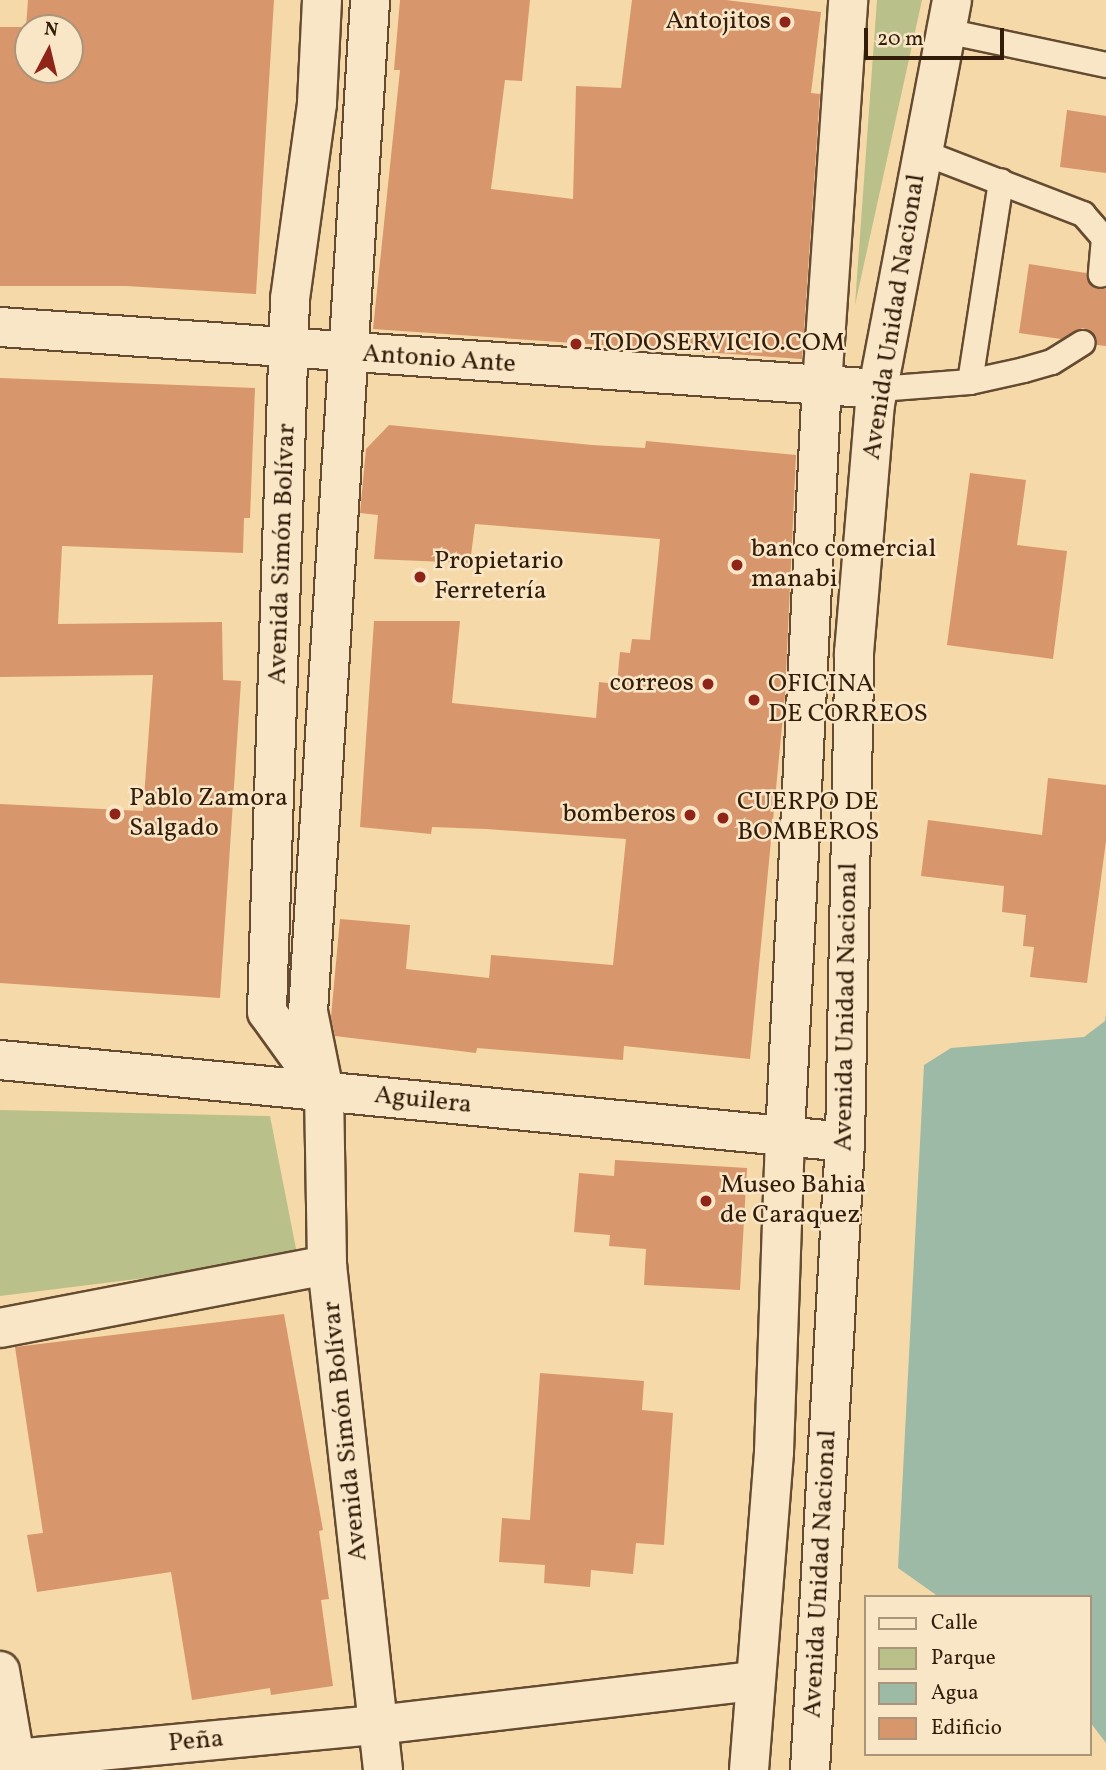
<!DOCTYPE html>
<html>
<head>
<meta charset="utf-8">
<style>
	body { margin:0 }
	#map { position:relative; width:1106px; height:1770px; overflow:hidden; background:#f6d9a9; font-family:Vollkorn,serif }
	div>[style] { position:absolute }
	.green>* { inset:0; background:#bac08a }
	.water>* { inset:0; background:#9dbaa6 }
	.building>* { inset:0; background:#d8966c }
	.roads { filter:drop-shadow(2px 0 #644b31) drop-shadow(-2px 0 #644b31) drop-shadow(0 2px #644b31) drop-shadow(0 -2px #644b31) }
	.lane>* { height:24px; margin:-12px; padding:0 12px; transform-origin:12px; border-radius:12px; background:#f9e6c7 }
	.street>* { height:38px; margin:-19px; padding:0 19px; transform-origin:19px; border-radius:19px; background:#f9e6c7 }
	.secondary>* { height:38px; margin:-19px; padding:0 19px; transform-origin:19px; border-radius:19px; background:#f9e6c7 }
	.dots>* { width:19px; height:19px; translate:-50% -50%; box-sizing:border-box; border:4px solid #f9e6c7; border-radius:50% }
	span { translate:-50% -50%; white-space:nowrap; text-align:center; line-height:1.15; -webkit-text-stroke:5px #f9e6c7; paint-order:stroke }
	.poi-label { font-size:26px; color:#331c09 }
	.right { translate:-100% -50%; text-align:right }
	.left { translate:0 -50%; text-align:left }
	.street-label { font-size:26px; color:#331c09 }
	.legend { position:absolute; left:864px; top:1595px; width:228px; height:161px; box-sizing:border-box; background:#f9e6c7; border:2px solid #aa957b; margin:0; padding:9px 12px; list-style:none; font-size:21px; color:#331c09 }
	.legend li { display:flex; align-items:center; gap:14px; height:35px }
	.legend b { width:35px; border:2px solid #aa957b }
	.north { position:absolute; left:14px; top:14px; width:70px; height:70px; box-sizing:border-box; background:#f9e6c7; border:2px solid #aa957b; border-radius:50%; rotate:7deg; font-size:19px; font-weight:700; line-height:28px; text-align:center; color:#331c09 }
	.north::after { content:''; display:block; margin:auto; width:24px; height:32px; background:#8f2418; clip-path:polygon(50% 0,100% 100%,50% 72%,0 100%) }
	.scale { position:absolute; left:864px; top:28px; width:140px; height:32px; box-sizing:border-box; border:4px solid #331c09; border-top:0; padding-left:9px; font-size:21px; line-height:24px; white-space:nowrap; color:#331c09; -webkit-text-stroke:5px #f9e6c7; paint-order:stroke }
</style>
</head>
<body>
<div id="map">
	<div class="green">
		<i style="clip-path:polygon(877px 0,922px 0,855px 305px)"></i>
		<i style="clip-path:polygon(0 1110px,270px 1116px,298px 1259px,0 1296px)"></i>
	</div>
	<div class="water">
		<i style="clip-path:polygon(1106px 1014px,1106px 1743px,1090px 1722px,1090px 1597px,939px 1597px,898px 1568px,924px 1065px,951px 1048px,1084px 1037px,1105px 1021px)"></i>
	</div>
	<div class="building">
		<i style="clip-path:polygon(evenodd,28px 0,274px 0,256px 294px,126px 286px,0 286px,0 27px,26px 27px,28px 0,28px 28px,70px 28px,70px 70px,28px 70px,28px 28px)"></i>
		<i style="clip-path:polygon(400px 0,530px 0,522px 81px,505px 80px,491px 189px,573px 199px,576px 86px,621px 88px,632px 0,726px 0,821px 12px,811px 93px,820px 94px,802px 359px,373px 329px,400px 70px,394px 70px)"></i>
		<i style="clip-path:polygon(1067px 110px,1106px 116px,1106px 173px,1060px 167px)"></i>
		<i style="clip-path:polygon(1029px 264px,1086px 273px,1092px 287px,1106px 289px,1106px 346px,1097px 345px,1095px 335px,1083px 328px,1061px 339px,1019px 333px)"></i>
		<i style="clip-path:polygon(0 378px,255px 388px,250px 518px,244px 518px,243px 553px,62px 546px,58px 624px,222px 622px,223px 680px,241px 681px,220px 998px,0 983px,0 804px,143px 811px,153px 675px,0 677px)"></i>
		<i style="clip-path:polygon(389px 425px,592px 445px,645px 448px,646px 441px,796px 455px,785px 695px,750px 1059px,624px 1046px,623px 1060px,477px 1048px,476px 1053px,335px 1036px,331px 1017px,340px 919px,410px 925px,406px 969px,489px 978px,491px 955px,613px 965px,626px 839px,486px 829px,432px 827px,431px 834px,360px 827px,374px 621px,460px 621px,452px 703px,596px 718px,599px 682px,617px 684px,620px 652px,630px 653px,632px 639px,650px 640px,660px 539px,475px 524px,470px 563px,374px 559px,378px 515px,360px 513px,366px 449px)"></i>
		<i style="clip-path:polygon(970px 473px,1026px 480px,1017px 545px,1067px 551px,1053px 659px,947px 645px)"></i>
		<i style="clip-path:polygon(1048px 778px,1106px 785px,1106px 841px,1087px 983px,1030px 977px,1034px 947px,1023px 946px,1026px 915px,1002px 912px,1004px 886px,921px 876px,928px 820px,1042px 835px)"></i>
		<i style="clip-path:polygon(615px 1160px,747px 1168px,740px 1290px,644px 1285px,646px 1249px,609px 1246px,610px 1235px,574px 1232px,579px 1173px,614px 1176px)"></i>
		<i style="clip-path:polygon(284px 1314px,323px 1530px,319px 1531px,329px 1599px,321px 1600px,333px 1686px,271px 1695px,270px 1688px,192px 1700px,171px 1572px,37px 1592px,27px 1535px,43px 1533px,15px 1347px)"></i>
		<i style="clip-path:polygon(540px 1373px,644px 1381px,642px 1410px,673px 1413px,664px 1545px,636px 1543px,633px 1574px,591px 1570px,590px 1587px,544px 1583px,545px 1565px,499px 1562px,502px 1518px,530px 1520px)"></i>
	</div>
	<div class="roads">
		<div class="lane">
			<i style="left:946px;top:31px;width:164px;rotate:12deg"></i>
			<i style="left:922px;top:152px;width:173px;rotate:21.1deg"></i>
			<i style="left:1083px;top:214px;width:32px;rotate:49deg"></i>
			<i style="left:1104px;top:238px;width:37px;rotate:95deg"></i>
			<i style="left:970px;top:382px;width:203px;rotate:-81.2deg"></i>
			<i style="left:879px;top:389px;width:91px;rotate:-4.4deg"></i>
			<i style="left:970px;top:382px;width:55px;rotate:-12.5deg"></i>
			<i style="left:1024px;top:370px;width:29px;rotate:-16deg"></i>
			<i style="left:1052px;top:362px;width:36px;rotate:-32deg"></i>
		</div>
		<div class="street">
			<i style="left:322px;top:0;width:104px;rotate:92.8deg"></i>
			<i style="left:317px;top:104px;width:197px;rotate:97.9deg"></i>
			<i style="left:290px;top:299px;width:713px;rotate:91.85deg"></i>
			<i style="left:267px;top:1012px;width:97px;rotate:54.2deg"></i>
			<i style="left:324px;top:1091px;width:81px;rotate:-101.4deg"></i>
			<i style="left:308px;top:1012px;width:1014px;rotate:-86.49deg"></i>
			<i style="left:0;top:327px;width:881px;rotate:4.03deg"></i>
			<i style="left:0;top:1060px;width:849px;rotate:5.54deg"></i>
			<i style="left:324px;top:1091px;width:174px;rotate:89deg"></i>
			<i style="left:327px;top:1265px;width:508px;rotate:83.67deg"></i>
			<i style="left:0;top:1328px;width:333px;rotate:-10.9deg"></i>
			<i style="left:0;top:1671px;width:100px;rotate:80.3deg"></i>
			<i style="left:15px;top:1759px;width:365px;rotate:-5.4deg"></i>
			<i style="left:378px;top:1725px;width:379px;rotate:-6.7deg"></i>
		</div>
		<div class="secondary">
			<i style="left:749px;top:1770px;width:319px;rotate:-85.5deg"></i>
			<i style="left:774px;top:1452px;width:315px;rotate:-88deg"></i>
			<i style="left:785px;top:1137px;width:738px;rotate:-87.2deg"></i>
			<i style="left:821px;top:400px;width:401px;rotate:-86.1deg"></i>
			<i style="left:810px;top:1770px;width:629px;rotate:-86.81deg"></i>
			<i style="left:845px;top:1142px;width:489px;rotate:-88.9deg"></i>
			<i style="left:854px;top:653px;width:250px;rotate:-85.2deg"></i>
			<i style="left:875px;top:404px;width:411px;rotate:-79.2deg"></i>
		</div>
	</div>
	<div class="dots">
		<i style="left:785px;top:22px;background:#8f2418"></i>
		<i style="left:576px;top:344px;background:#8f2418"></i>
		<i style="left:737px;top:565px;background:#8f2418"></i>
		<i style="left:420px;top:577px;background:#8f2418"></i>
		<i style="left:708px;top:684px;background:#8f2418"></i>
		<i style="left:754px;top:700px;background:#8f2418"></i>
		<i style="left:115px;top:814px;background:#8f2418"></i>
		<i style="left:690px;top:815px;background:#8f2418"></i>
		<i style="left:723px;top:818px;background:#8f2418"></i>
		<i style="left:706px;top:1201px;background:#8f2418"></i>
	</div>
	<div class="poi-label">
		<span class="right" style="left:771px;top:22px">Antojitos</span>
		<span class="left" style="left:590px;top:344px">TODOSERVICIO.COM</span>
		<span class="left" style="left:751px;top:565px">banco comercial<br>manabi</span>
		<span class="left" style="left:434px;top:577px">Propietario<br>Ferretería</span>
		<span class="right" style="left:694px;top:684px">correos</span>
		<span class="left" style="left:768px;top:700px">OFICINA<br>DE CORREOS</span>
		<span class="left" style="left:129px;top:814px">Pablo Zamora<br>Salgado</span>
		<span class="left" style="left:737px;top:818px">CUERPO DE<br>BOMBEROS</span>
		<span class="right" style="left:676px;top:815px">bomberos</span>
		<span class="left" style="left:720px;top:1201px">Museo Bahia<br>de Caraquez</span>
	</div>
	<div class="street-label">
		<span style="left:895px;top:317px;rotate:-81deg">Avenida Unidad Nacional</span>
		<span style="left:439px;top:360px;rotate:4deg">Antonio Ante</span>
		<span style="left:283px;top:554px;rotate:-88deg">Avenida Simón Bolívar</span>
		<span style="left:847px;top:1007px;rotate:-89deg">Avenida Unidad Nacional</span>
		<span style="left:423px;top:1101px;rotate:6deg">Aguilera</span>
		<span style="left:346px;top:1431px;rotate:-96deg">Avenida Simón Bolívar</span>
		<span style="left:821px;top:1574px;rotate:-87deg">Avenida Unidad Nacional</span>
		<span style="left:196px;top:1742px;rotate:-5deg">Peña</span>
	</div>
	<ul class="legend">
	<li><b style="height:9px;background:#f9e6c7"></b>Calle</li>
	<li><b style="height:19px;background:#bac08a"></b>Parque</li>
	<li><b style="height:19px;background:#9dbaa6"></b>Agua</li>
	<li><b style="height:19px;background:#d8966c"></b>Edificio</li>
	</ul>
	<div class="north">N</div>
	<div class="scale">20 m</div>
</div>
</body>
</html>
